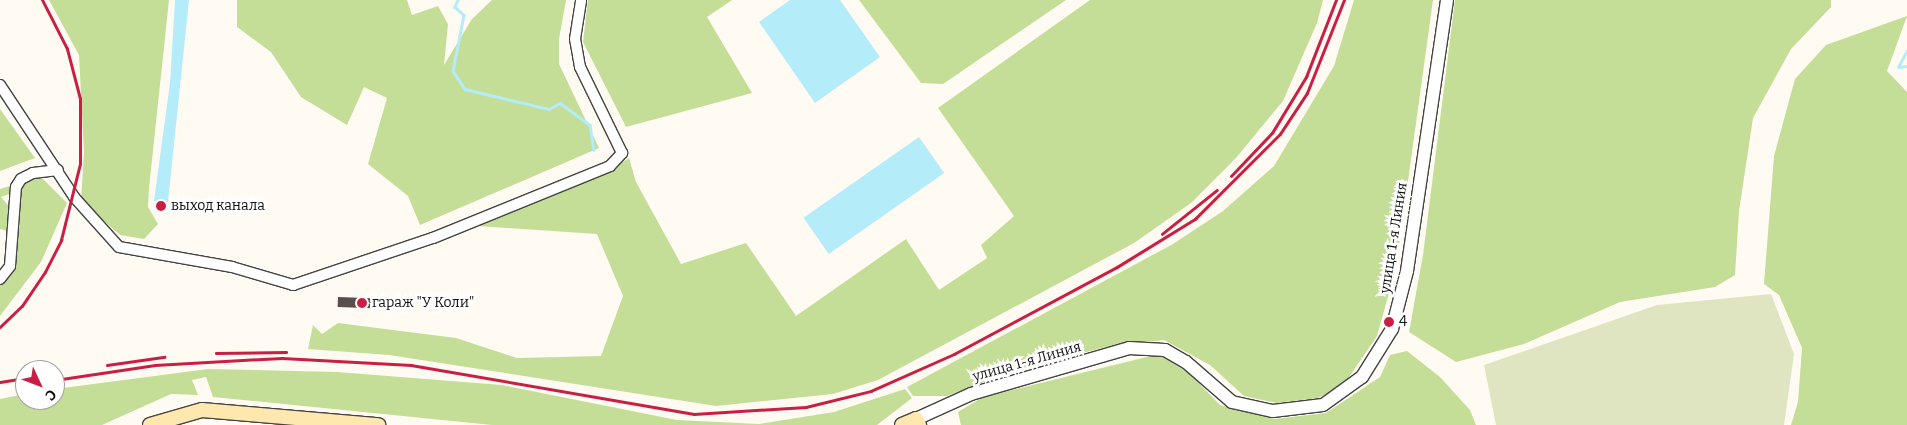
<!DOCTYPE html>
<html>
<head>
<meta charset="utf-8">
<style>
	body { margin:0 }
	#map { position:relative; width:1907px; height:425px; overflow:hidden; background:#fffbf3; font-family:Bitter,serif }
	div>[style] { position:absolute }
	.forest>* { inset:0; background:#c4de98 }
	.cemetery>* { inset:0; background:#dfe4c1 }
	.water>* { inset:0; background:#b4ecfa; transform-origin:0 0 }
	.stream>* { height:2.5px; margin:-1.25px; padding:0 1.25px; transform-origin:1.25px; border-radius:1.25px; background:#b4ecfa }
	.building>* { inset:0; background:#594e4c; transform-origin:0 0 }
	.roads { filter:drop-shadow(1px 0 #434343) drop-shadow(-1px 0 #434343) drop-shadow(0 1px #434343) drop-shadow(0 -1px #434343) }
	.minor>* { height:10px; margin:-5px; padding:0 5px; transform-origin:5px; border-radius:5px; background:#fff }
	.tertiary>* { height:12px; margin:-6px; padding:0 6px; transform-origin:6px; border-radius:6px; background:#fff }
	.secondary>* { height:14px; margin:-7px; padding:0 7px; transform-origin:7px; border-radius:7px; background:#ffe8ae }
	.rail>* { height:2.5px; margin:-1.25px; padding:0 1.25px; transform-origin:1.25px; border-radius:1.25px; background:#c91f45 }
	.dots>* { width:14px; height:14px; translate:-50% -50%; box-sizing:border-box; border:2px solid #fff; border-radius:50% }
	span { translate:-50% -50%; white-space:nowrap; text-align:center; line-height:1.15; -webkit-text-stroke:5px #fff; paint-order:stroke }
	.poi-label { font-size:14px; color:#101010 }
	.left { translate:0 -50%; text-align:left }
	.street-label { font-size:14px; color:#101010 }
	.north { position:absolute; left:15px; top:360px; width:50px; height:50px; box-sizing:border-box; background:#fff; border:1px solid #9f9f9f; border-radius:50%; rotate:133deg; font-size:14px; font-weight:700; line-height:20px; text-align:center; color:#101010 }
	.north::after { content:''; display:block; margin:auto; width:18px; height:22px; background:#c91f45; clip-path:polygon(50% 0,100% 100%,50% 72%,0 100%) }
</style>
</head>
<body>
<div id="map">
	<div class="forest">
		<i style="clip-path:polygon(49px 0,169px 0,149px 188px,148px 207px,158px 224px,144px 239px,120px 235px,81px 201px,84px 152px,79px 55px)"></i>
		<i style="clip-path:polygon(237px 0,407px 0,412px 15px,438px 6px,448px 24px,444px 65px,472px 19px,492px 0,566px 0,559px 39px,559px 64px,599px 148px,420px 225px,408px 196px,368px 164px,387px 98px,364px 87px,347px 125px,301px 97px,271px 52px,237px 27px)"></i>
		<i style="clip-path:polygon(588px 0,732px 0,707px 17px,752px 93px,626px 127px,583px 42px)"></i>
		<i style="clip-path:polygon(859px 0,1066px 0,943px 84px,921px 83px)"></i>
		<i style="clip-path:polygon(1090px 0,1323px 0,1317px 23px,1283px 101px,1236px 158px,1191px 203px,1134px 243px,878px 380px,833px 394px,716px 406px,389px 355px,308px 349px,313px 325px,322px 334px,338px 323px,456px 338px,517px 358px,601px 356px,623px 296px,597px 234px,477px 226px,603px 174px,629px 158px,636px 182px,681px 264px,746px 243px,796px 316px,906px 239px,939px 290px,987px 258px,981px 245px,1014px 216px,938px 108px)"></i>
		<i style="clip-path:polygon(1354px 0,1433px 0,1396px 268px,1377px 336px,1343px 386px,1318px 398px,1277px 403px,1244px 396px,1210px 365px,1164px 340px,1106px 347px,1015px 370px,947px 396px,913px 396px,907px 387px,1173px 244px,1223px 211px,1274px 166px,1334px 66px)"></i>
		<i style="clip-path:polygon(1455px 0,1831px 0,1831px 7px,1791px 49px,1753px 118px,1739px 211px,1735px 275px,1715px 287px,1620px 302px,1524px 344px,1456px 362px,1409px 332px,1423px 255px)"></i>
		<i style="clip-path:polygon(1907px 16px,1887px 71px,1907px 92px,1907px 425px,1791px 425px,1798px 402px,1802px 348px,1779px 295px,1764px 284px,1774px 156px,1795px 79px,1826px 45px)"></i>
		<i style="clip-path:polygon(0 109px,35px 158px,0 171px)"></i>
		<i style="clip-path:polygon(40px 176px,67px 203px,41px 262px,0 316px,0 284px,13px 267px,20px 221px,18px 191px,1px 197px,11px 209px,8px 231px,0 229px,0 189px)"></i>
		<i style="clip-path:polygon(1407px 351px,1440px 377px,1470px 410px,1476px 425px,961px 425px,958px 412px,983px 397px,1159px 354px,1190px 374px,1220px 405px,1275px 419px,1326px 413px,1380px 377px,1390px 355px)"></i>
		<i style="clip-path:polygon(208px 369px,337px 372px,502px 385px,677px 420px,759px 424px,834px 412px,905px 389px,912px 398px,877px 425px,492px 425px,213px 397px,206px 377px,192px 380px,198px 395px,171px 394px,102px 425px,0 425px,0 399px,25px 394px,25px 400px,55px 400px,55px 389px)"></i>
	</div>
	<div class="cemetery">
		<i style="clip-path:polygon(1771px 294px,1794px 354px,1784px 425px,1496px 425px,1484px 365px,1657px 305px)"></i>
	</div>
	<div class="water">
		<i style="clip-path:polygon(175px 0,189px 0,168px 202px,154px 201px,170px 83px)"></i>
		<i style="clip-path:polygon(790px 0,840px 0,880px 57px,815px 103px,759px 22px)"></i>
		<i style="left:919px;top:137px;width:44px;height:141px;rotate:55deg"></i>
	</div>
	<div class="stream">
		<i style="left:458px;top:0;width:8px;rotate:113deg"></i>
		<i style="left:455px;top:7px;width:12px;rotate:42deg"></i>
		<i style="left:464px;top:15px;width:57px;rotate:101.1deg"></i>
		<i style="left:453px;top:71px;width:22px;rotate:56deg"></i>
		<i style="left:465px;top:89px;width:86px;rotate:13.4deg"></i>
		<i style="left:549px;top:109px;width:13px;rotate:-29deg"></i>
		<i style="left:560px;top:103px;width:37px;rotate:36deg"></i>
		<i style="left:590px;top:125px;width:25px;rotate:81deg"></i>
		<i style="left:1907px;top:51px;width:18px;rotate:117deg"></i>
		<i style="left:1899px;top:67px;width:8px;rotate:-7deg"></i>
	</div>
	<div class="building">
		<i style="left:338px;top:297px;width:48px;height:10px;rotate:2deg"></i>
	</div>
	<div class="roads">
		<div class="minor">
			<i style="left:0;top:85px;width:134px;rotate:56.5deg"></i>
			<i style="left:74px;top:197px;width:67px;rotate:48deg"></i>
			<i style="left:119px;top:247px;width:115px;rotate:10deg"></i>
			<i style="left:232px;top:267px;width:64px;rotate:16.4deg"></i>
			<i style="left:293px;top:285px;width:148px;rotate:-18.6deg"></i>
			<i style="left:433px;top:238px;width:191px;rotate:-22.1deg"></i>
			<i style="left:610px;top:166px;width:18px;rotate:-47deg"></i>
			<i style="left:622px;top:153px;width:96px;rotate:-116deg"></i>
			<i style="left:580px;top:67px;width:28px;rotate:-100deg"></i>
			<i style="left:575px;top:39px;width:39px;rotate:-81deg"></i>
			<i style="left:0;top:279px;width:16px;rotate:-52deg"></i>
			<i style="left:10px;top:266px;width:79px;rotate:-85.7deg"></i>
			<i style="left:16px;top:187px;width:9px;rotate:-58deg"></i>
			<i style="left:21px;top:179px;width:13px;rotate:-27deg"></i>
			<i style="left:33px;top:173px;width:25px;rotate:-7deg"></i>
		</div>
		<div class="tertiary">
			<i style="left:916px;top:419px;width:60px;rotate:-24.4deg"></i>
			<i style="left:971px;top:394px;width:165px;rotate:-16.2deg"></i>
			<i style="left:1129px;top:348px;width:36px;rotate:3deg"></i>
			<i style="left:1165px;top:350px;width:24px;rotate:30deg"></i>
			<i style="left:1186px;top:362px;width:61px;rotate:41deg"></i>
			<i style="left:1232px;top:402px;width:42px;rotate:12.4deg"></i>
			<i style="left:1273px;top:411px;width:50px;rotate:-6.8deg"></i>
			<i style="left:1323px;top:405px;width:48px;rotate:-35.7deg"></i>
			<i style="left:1362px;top:377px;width:57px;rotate:-58deg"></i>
			<i style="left:1392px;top:329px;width:60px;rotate:-75.5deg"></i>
			<i style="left:1407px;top:271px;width:274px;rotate:-81.6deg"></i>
		</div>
		<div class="secondary">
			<i style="left:150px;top:425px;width:54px;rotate:-16.1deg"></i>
			<i style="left:202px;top:410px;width:177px;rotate:4.9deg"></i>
			<i style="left:902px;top:425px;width:15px;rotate:-23deg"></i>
			<i style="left:916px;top:419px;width:7px;rotate:63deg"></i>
		</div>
	</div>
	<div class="rail">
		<i style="left:1231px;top:176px;width:59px;rotate:-46.4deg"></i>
		<i style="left:1272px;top:133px;width:66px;rotate:-58.7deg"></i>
		<i style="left:1306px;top:77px;width:83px;rotate:-68.7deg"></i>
		<i style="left:1162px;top:234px;width:70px;rotate:-38.7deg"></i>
		<i style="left:0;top:327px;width:30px;rotate:-44deg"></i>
		<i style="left:22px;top:306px;width:41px;rotate:-55.9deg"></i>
		<i style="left:45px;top:272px;width:36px;rotate:-63deg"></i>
		<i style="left:61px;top:240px;width:78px;rotate:-76deg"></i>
		<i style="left:80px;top:164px;width:65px;rotate:-90deg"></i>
		<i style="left:80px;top:99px;width:52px;rotate:-104.6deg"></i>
		<i style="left:67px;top:49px;width:55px;rotate:-117deg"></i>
		<i style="left:216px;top:353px;width:70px;rotate:-0.8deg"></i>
		<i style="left:107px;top:365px;width:58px;rotate:-8deg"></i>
		<i style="left:55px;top:380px;width:101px;rotate:-8.5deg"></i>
		<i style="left:155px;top:365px;width:127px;rotate:-3.2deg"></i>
		<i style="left:282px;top:358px;width:129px;rotate:3.1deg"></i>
		<i style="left:411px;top:365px;width:287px;rotate:9.8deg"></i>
		<i style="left:694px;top:414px;width:112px;rotate:-3.6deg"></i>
		<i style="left:806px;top:407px;width:67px;rotate:-13.8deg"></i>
		<i style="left:871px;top:391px;width:91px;rotate:-24deg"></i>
		<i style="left:954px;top:354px;width:185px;rotate:-28.1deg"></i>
		<i style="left:1117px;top:267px;width:92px;rotate:-31.6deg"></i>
		<i style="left:1195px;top:219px;width:120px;rotate:-45deg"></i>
		<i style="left:1280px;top:134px;width:49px;rotate:-56.6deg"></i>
		<i style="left:1307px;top:93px;width:100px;rotate:-68.3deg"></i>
		<i style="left:0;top:382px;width:25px;rotate:-9deg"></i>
	</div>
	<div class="dots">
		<i style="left:161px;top:206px;background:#c91f45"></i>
		<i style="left:362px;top:303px;background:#c91f45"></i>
		<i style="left:1389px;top:322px;background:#c91f45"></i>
	</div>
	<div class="poi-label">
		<span class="left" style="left:171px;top:206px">выход канала</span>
		<span class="left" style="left:372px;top:303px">гараж "У Коли"</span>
		<span class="left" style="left:1399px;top:322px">4</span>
	</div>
	<div class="street-label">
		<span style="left:1394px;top:238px;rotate:-81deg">улица 1-я Линия</span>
		<span style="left:1027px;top:362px;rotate:-16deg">улица 1-я Линия</span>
	</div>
	<div class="north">С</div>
</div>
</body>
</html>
